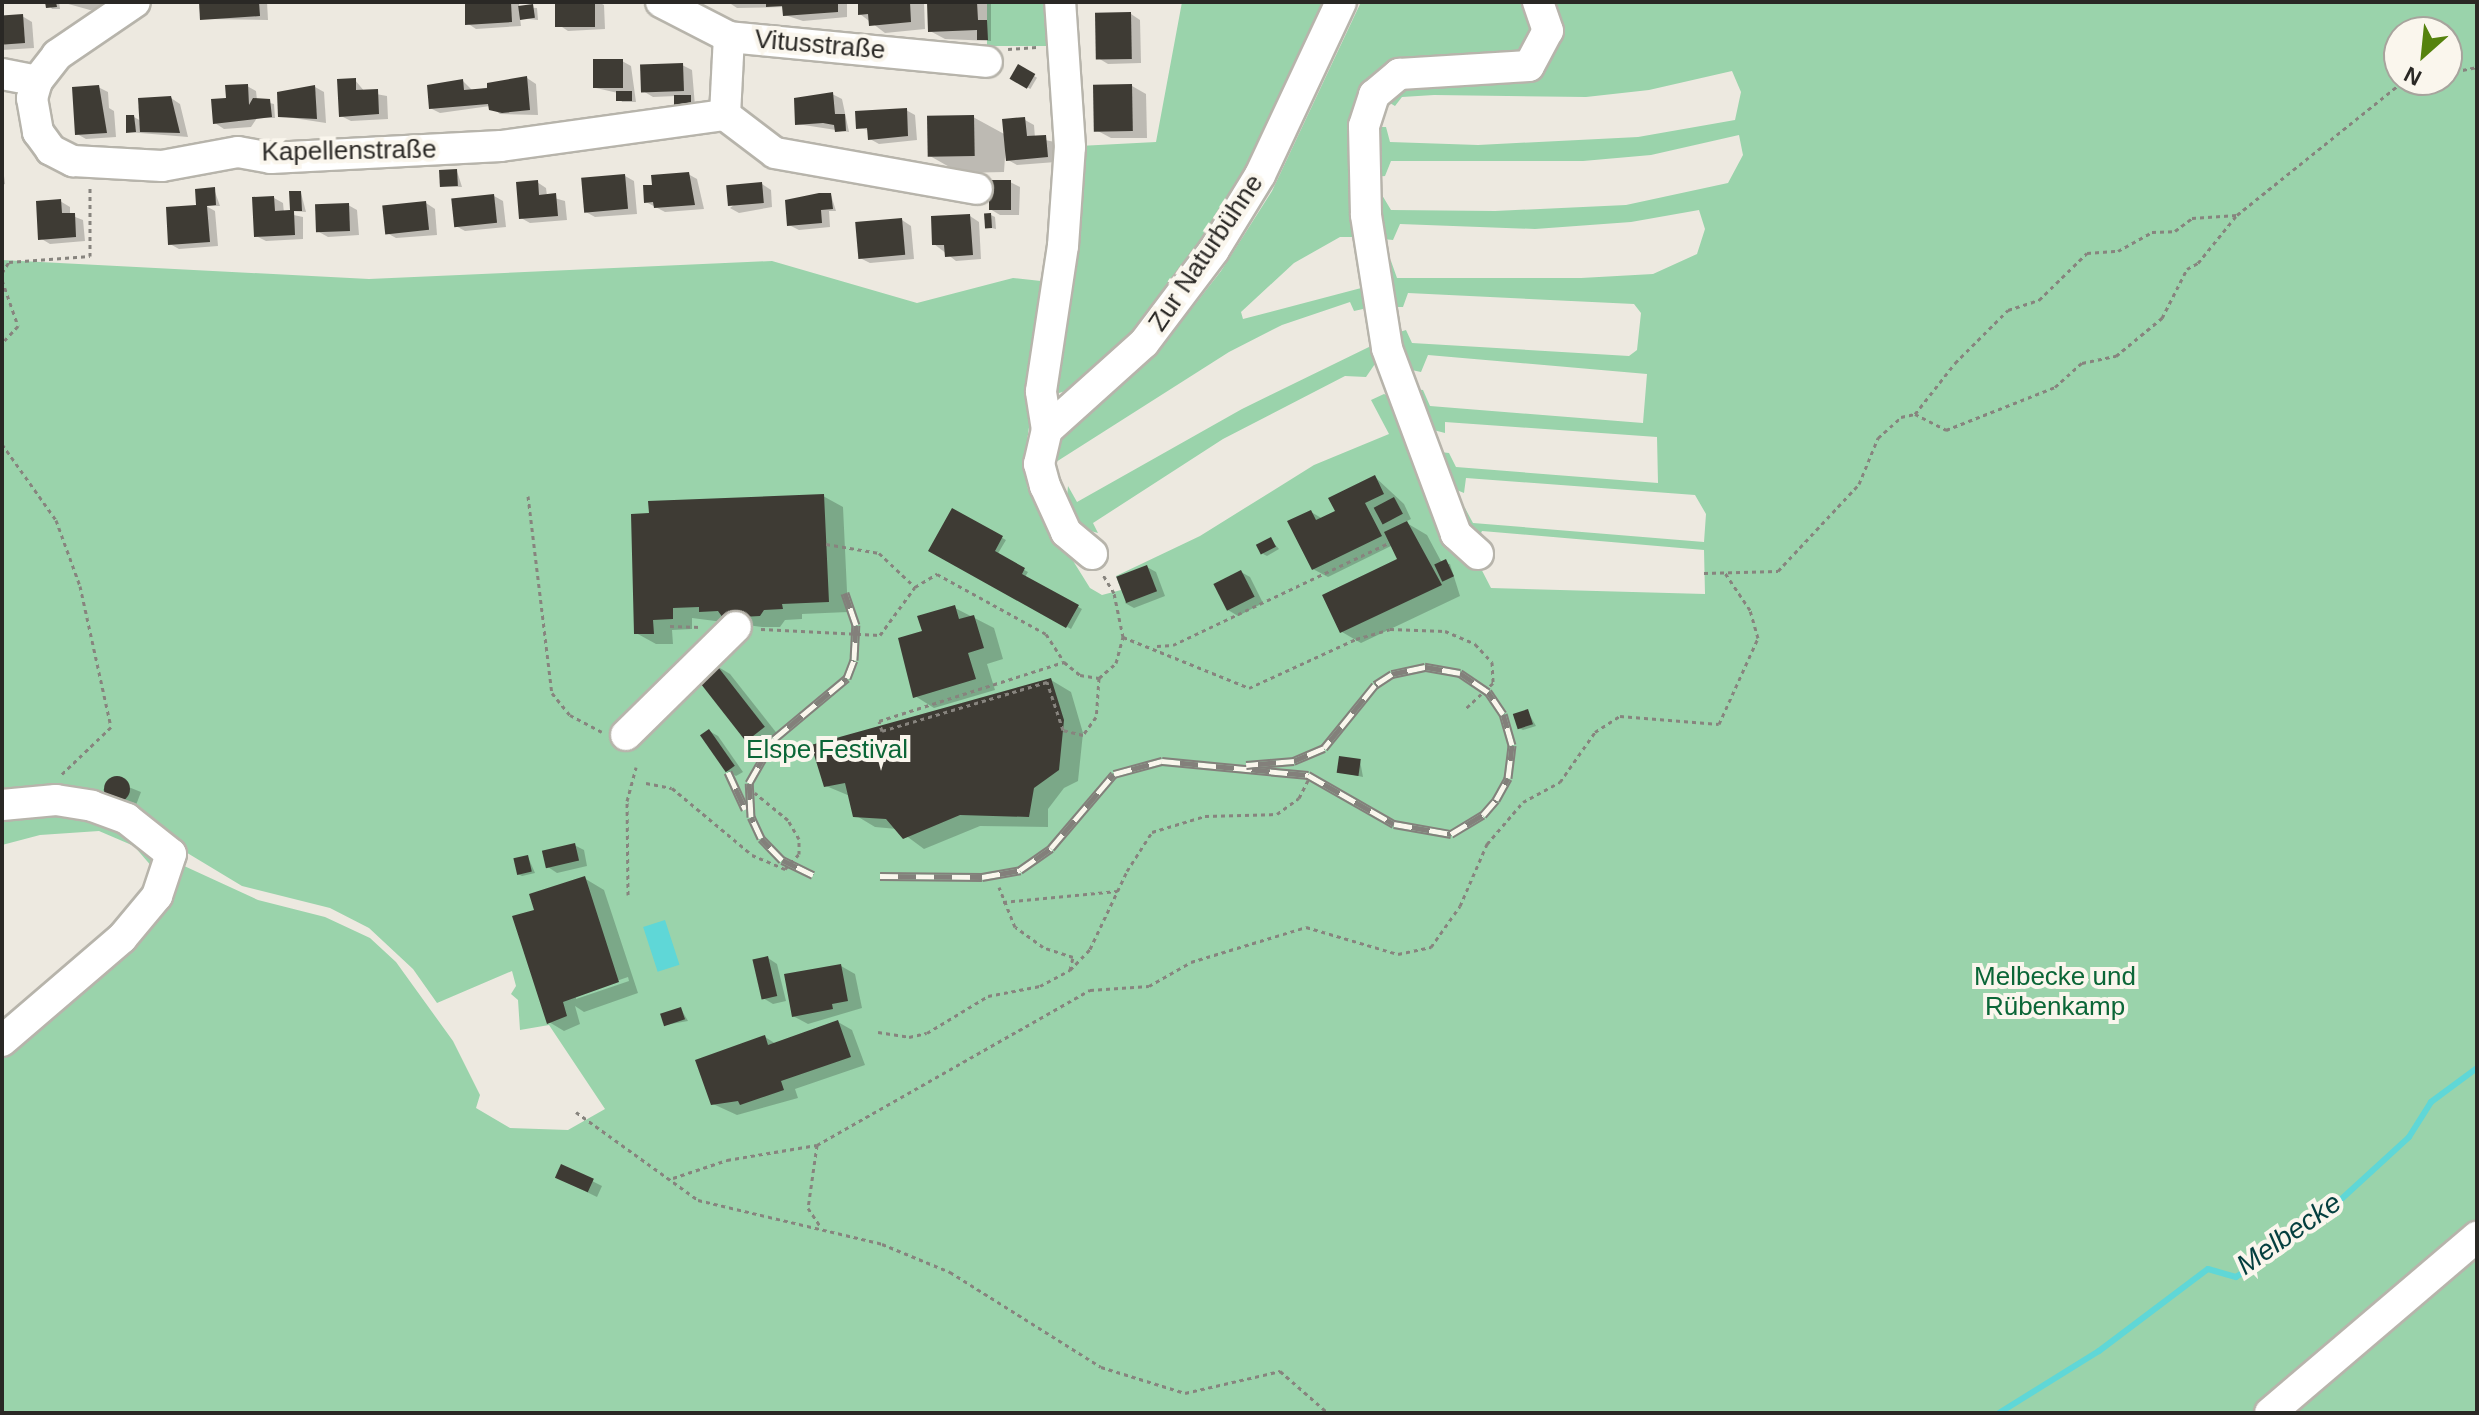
<!DOCTYPE html>
<html>
<head>
<meta charset="utf-8">
<style>
	body { margin:0 }
	#map { position:relative; width:2479px; height:1415px; overflow:hidden; background:#ede9e0; font-family:Helvetica,sans-serif }
	div>[style] { position:absolute }
	.green>* { inset:0; background:#9ad3ab; transform-origin:0 0 }
	.water>* { inset:0; background:#5fd7d7; transform-origin:0 0 }
	.shadow>* { inset:0; background:#0003; transform-origin:0 0 }
	.stream>* { height:6px; margin:-3px; padding:0 3px; transform-origin:3px; border-radius:3px; background:#5fd7d7 }
	.building>* { inset:0; background:#3e3b34; transform-origin:0 0 }
	.round { border-radius:50% }
	.path>* { height:3px; margin-top:-1.5px; transform-origin:0; background:repeating-linear-gradient(90deg,#87847e 0 4px,transparent 0 8px) }
	.roads { filter:drop-shadow(2px 0 #b7b4ab) drop-shadow(-2px 0 #b7b4ab) drop-shadow(0 2px #b7b4ab) drop-shadow(0 -2px #b7b4ab) }
	.minor>* { height:30px; margin:-15px; padding:0 15px; transform-origin:15px; border-radius:15px; background:#fff }
	.rail>* { height:9px; margin-top:-4.5px; transform-origin:0; background:repeating-linear-gradient(90deg,#faf6ed 0 18px,#83807b 0 36px); box-sizing:border-box; border-block:2px solid #83807b }
	span { translate:-50% -50%; white-space:nowrap; text-align:center; line-height:1.15; -webkit-text-stroke:8px #faf6ed; paint-order:stroke }
	.street-label { font-size:26px; color:#2a2825 }
	.park-label { font-size:26px; color:#0b6637 }
	.water-label { font-size:28px; color:#043f3f; font-style:italic }
	.frame { position:absolute; inset:0; border:4px solid #2a2825; pointer-events:none }
	.north { position:absolute; left:2383px; top:16px; width:80px; height:80px; box-sizing:border-box; background:#faf6ed; border:2px solid #a7a49d; border-radius:50%; rotate:207deg; font-size:22px; font-weight:700; line-height:32px; text-align:center; color:#2a2825 }
	.north::after { content:''; display:block; margin:auto; width:28px; height:36px; background:#55820d; clip-path:polygon(50% 0,100% 100%,50% 72%,0 100%) }
</style>
</head>
<body>
<div id="map">
	<div class="green">
		<i style="left:987px;top:2px;width:64px;height:44px"></i>
		<i style="clip-path:polygon(1182px 2px,1324px 2px,1244px 170px,1198px 245px,1145px 320px,1078px 387px,1056px 394px,1079px 146px,1156px 142px)"></i>
		<i style="clip-path:polygon(1361px 2px,1527px 2px,1535px 12px,1533px 51px,1377px 79px,1362px 237px,1340px 237px,1294px 263px,1241px 312px,1243px 319px,1365px 287px,1363px 309px,1354px 311px,1350px 302px,1282px 325px,1229px 352px,1056px 462px,1054px 449px,1066px 432px,1156px 354px,1221px 271px,1272px 191px)"></i>
		<i style="clip-path:polygon(evenodd,1549px 2px,2477px 2px,2477px 1413px,2px 1413px,2px 1047px,182px 865px,258px 900px,325px 917px,370px 938px,396px 962px,453px 1041px,480px 1095px,476px 1108px,510px 1128px,568px 1130px,605px 1109px,549px 1025px,520px 1030px,518px 1000px,511px 994px,516px 986px,512px 971px,437px 1003px,413px 969px,369px 928px,330px 908px,242px 886px,184px 851px,153px 868px,134px 846px,99px 831px,40px 835px,2px 845px,2px 260px,369px 279px,772px 261px,917px 303px,1013px 278px,1050px 282px,1026px 448px,1027px 487px,1090px 588px,1102px 595px,1121px 590px,1116px 576px,1200px 536px,1314px 465px,1389px 434px,1371px 400px,1384px 394px,1393px 398px,1491px 588px,1705px 594px,1704px 550px,1482px 531px,1476px 543px,1453px 508px,1465px 508px,1473px 523px,1704px 542px,1706px 514px,1695px 495px,1466px 478px,1464px 493px,1447px 486px,1431px 451px,1449px 453px,1456px 467px,1658px 483px,1657px 437px,1445px 422px,1445px 433px,1422px 427px,1407px 388px,1423px 390px,1430px 406px,1643px 423px,1647px 374px,1428px 355px,1421px 372px,1407px 369px,1393px 334px,1406px 330px,1412px 343px,1629px 356px,1637px 350px,1641px 313px,1634px 304px,1408px 293px,1403px 307px,1389px 307px,1384px 261px,1391px 261px,1397px 278px,1581px 278px,1653px 274px,1697px 254px,1705px 229px,1699px 210px,1631px 222px,1535px 229px,1400px 224px,1393px 240px,1383px 239px,1373px 197px,1382px 195px,1391px 210px,1495px 211px,1626px 205px,1728px 183px,1743px 155px,1739px 135px,1651px 155px,1583px 161px,1391px 161px,1385px 176px,1376px 177px,1372px 130px,1380px 127px,1386px 127px,1390px 142px,1478px 145px,1638px 137px,1735px 120px,1741px 92px,1732px 71px,1649px 90px,1586px 97px,1434px 95px,1402px 97px,1395px 106px,1383px 99px,1388px 90px,1516px 76px,1549px 2px,2399px 32px,2447px 32px,2447px 80px,2399px 80px,2399px 32px)"></i>
		<i style="clip-path:polygon(1371px 346px,1377px 361px,1366px 377px,1345px 376px,1223px 439px,1093px 523px,1098px 533px,1076px 527px,1066px 508px,1068px 486px,1077px 502px,1242px 409px)"></i>
	</div>
	<div class="water">
		<i style="left:665px;top:920px;width:47px;height:23px;rotate:72deg"></i>
	</div>
	<div class="shadow">
		<i style="clip-path:polygon(47px 2px,59px 2px,60px 9px,52px 9px)"></i>
		<i style="clip-path:polygon(61px 2px,100px 2px,101px 9px,90px 10px)"></i>
		<i style="clip-path:polygon(219px 2px,267px 2px,268px 20px,202px 19px)"></i>
		<i style="clip-path:polygon(467px 2px,519px 2px,519px 7px,537px 8px,538px 20px,520px 18px,521px 26px,476px 29px,467px 23px)"></i>
		<i style="clip-path:polygon(558px 2px,598px 2px,604px 5px,605px 29px,568px 31px,559px 25px)"></i>
		<i style="clip-path:polygon(728px 2px,847px 2px,847px 17px,803px 21px,785px 15px,784px 7px,737px 8px)"></i>
		<i style="clip-path:polygon(860px 2px,924px 2px,925px 29px,885px 33px,860px 14px)"></i>
		<i style="clip-path:polygon(929px 2px,991px 2px,991px 41px,945px 39px,930px 31px)"></i>
		<i style="clip-path:polygon(1131px 14px,1140px 20px,1141px 63px,1108px 64px,1098px 58px)"></i>
		<i style="clip-path:polygon(22px 16px,32px 22px,34px 48px,2px 50px,2px 18px)"></i>
		<i style="clip-path:polygon(622px 61px,631px 66px,636px 102px,622px 102px,618px 93px,596px 88px)"></i>
		<i style="clip-path:polygon(682px 65px,692px 70px,695px 106px,680px 106px,676px 96px,653px 97px,643px 91px)"></i>
		<i style="left:1019px;top:67px;width:21px;height:13px;rotate:31deg"></i>
		<i style="clip-path:polygon(527px 78px,536px 84px,538px 115px,500px 114px,490px 106px,440px 113px,430px 108px,463px 81px,473px 91px)"></i>
		<i style="clip-path:polygon(355px 80px,365px 92px,387px 96px,388px 119px,351px 121px,341px 116px)"></i>
		<i style="clip-path:polygon(247px 86px,256px 91px,257px 100px,274px 104px,275px 118px,257px 118px,251px 127px,224px 129px,215px 123px,228px 100px)"></i>
		<i style="clip-path:polygon(1132px 86px,1146px 94px,1147px 138px,1111px 138px,1096px 130px)"></i>
		<i style="clip-path:polygon(98px 87px,108px 92px,109px 108px,114px 111px,116px 137px,86px 139px,77px 134px)"></i>
		<i style="clip-path:polygon(315px 87px,324px 92px,326px 123px,280px 116px)"></i>
		<i style="clip-path:polygon(832px 94px,842px 99px,849px 132px,797px 124px)"></i>
		<i style="clip-path:polygon(171px 98px,180px 104px,188px 137px,128px 132px,134px 117px,141px 121px)"></i>
		<i style="clip-path:polygon(906px 110px,915px 115px,917px 140px,879px 144px,870px 139px,869px 130px,858px 128px)"></i>
		<i style="clip-path:polygon(973px 117px,1006px 135px,1025px 120px,1034px 125px,1035px 138px,1055px 142px,1056px 162px,1017px 165px,1008px 160px,1006px 142px,1004px 172px,960px 173px,930px 156px)"></i>
		<i style="clip-path:polygon(2px 160px,5px 184px,2px 185px)"></i>
		<i style="clip-path:polygon(457px 171px,462px 187px,442px 186px)"></i>
		<i style="clip-path:polygon(688px 174px,697px 179px,704px 209px,665px 212px,646px 202px)"></i>
		<i style="clip-path:polygon(625px 176px,634px 181px,637px 214px,595px 217px,586px 212px)"></i>
		<i style="clip-path:polygon(537px 182px,546px 188px,547px 196px,565px 201px,567px 220px,530px 223px,521px 218px)"></i>
		<i style="clip-path:polygon(1010px 182px,1020px 187px,1019px 215px,1000px 215px,990px 209px)"></i>
		<i style="clip-path:polygon(762px 184px,771px 190px,772px 207px,739px 213px,730px 208px)"></i>
		<i style="clip-path:polygon(214px 189px,220px 206px,206px 206px,215px 211px,218px 246px,179px 249px,170px 244px)"></i>
		<i style="clip-path:polygon(301px 193px,306px 212px,292px 211px)"></i>
		<i style="clip-path:polygon(831px 195px,836px 211px,829px 211px,830px 227px,799px 230px,789px 225px)"></i>
		<i style="clip-path:polygon(494px 196px,503px 201px,506px 227px,465px 231px,456px 226px)"></i>
		<i style="clip-path:polygon(274px 198px,283px 203px,284px 213px,303px 217px,303px 239px,266px 241px,256px 236px)"></i>
		<i style="clip-path:polygon(60px 201px,70px 207px,70px 215px,83px 220px,85px 241px,50px 244px,40px 238px)"></i>
		<i style="clip-path:polygon(426px 203px,435px 209px,437px 235px,396px 238px,387px 233px)"></i>
		<i style="clip-path:polygon(348px 205px,357px 210px,359px 235px,328px 237px,319px 232px)"></i>
		<i style="clip-path:polygon(991px 215px,995px 217px,996px 229px,987px 227px)"></i>
		<i style="clip-path:polygon(970px 216px,979px 222px,981px 259px,956px 261px,934px 244px)"></i>
		<i style="clip-path:polygon(902px 220px,911px 226px,914px 259px,870px 263px,860px 258px)"></i>
		<i style="clip-path:polygon(1375px 477px,1404px 504px,1411px 519px,1405px 522px,1427px 535px,1442px 563px,1450px 564px,1460px 596px,1361px 643px,1342px 632px,1400px 560px,1393px 545px,1328px 577px,1313px 569px,1311px 512px,1323px 519px,1337px 512px)"></i>
		<i style="clip-path:polygon(823px 496px,843px 507px,848px 612px,802px 614px,802px 619px,785px 620px,780px 627px,762px 627px,692px 618px,692px 629px,672px 630px,673px 644px,656px 644px,636px 633px,633px 516px)"></i>
		<i style="clip-path:polygon(953px 511px,1006px 540px,997px 555px,1028px 572px,1025px 577px,1082px 609px,1071px 629px,931px 550px)"></i>
		<i style="clip-path:polygon(1271px 540px,1279px 549px,1267px 556px,1263px 554px)"></i>
		<i style="clip-path:polygon(1147px 567px,1156px 572px,1165px 596px,1134px 608px,1125px 603px)"></i>
		<i style="clip-path:polygon(1241px 572px,1250px 577px,1263px 603px,1238px 616px,1228px 610px)"></i>
		<i style="clip-path:polygon(955px 608px,994px 628px,1003px 659px,987px 664px,995px 690px,934px 708px,915px 696px,924px 632px)"></i>
		<i style="clip-path:polygon(715px 665px,730px 674px,779px 736px,763px 751px,749px 743px)"></i>
		<i style="clip-path:polygon(1051px 680px,1071px 692px,1083px 733px,1078px 781px,1064px 788px,1048px 809px,1048px 827px,980px 826px,924px 849px,897px 829px,875px 827px,855px 815px,850px 796px,826px 786px)"></i>
		<i style="clip-path:polygon(1528px 712px,1536px 726px,1523px 730px,1519px 728px)"></i>
		<i style="clip-path:polygon(709px 731px,718px 736px,743px 772px,736px 776px,727px 771px)"></i>
		<i style="clip-path:polygon(1360px 761px,1363px 777px,1339px 772px)"></i>
		<i style="clip-path:polygon(111px 780px,141px 792px,136px 805px,108px 796px,103px 790px)"></i>
		<i style="clip-path:polygon(574px 845px,584px 850px,587px 866px,557px 873px,548px 867px)"></i>
		<i style="clip-path:polygon(528px 857px,535px 873px,522px 876px,518px 874px)"></i>
		<i style="clip-path:polygon(evenodd,584px 878px,604px 890px,638px 993px,584px 1012px,575px 1006px,580px 1024px,564px 1031px,549px 1022px,536px 911px,584px 878px,628px 977px,629px 981px,576px 999px,576px 995px,628px 977px)"></i>
		<i style="clip-path:polygon(768px 958px,777px 964px,786px 1001px,773px 1004px,763px 998px)"></i>
		<i style="clip-path:polygon(841px 966px,855px 974px,862px 1008px,808px 1024px,793px 1016px)"></i>
		<i style="clip-path:polygon(681px 1009px,688px 1021px,665px 1025px)"></i>
		<i style="clip-path:polygon(838px 1022px,852px 1030px,865px 1065px,795px 1089px,798px 1098px,737px 1115px,713px 1104px,765px 1037px,776px 1044px)"></i>
		<i style="clip-path:polygon(562px 1166px,602px 1186px,597px 1197px,566px 1182px)"></i>
	</div>
	<div class="stream">
		<i style="left:1999px;top:1413px;width:118px;rotate:-31.8deg"></i>
		<i style="left:2099px;top:1351px;width:136px;rotate:-37deg"></i>
		<i style="left:2208px;top:1269px;width:29px;rotate:16deg"></i>
		<i style="left:2236px;top:1277px;width:22px;rotate:-34deg"></i>
		<i style="left:2254px;top:1265px;width:35px;rotate:-47deg"></i>
		<i style="left:2278px;top:1239px;width:68px;rotate:-31.1deg"></i>
		<i style="left:2336px;top:1204px;width:99px;rotate:-42.5deg"></i>
		<i style="left:2409px;top:1137px;width:41px;rotate:-57.8deg"></i>
		<i style="left:2431px;top:1102px;width:57px;rotate:-36.5deg"></i>
	</div>
	<div class="building">
		<i style="clip-path:polygon(45px 2px,56px 2px,57px 7px,46px 8px)"></i>
		<i style="clip-path:polygon(199px 2px,259px 2px,260px 16px,200px 20px)"></i>
		<i style="clip-path:polygon(465px 2px,511px 2px,512px 22px,465px 25px)"></i>
		<i style="left:555px;top:2px;width:40px;height:25px"></i>
		<i style="clip-path:polygon(766px 2px,838px 2px,838px 12px,783px 16px,782px 6px,766px 7px)"></i>
		<i style="clip-path:polygon(858px 2px,910px 2px,911px 22px,869px 26px,868px 14px,858px 15px)"></i>
		<i style="clip-path:polygon(927px 2px,977px 2px,978px 20px,987px 20px,988px 40px,977px 40px,977px 30px,928px 32px)"></i>
		<i style="left:533px;top:4px;width:14px;height:15px;rotate:82deg"></i>
		<i style="left:1131px;top:12px;width:47px;height:36px;rotate:89deg"></i>
		<i style="left:23px;top:14px;width:29px;height:21px;rotate:86deg"></i>
		<i style="left:623px;top:59px;width:29px;height:30px;rotate:90deg"></i>
		<i style="left:683px;top:63px;width:28px;height:43px;rotate:88deg"></i>
		<i style="left:1018px;top:64px;width:20px;height:17px;rotate:30deg"></i>
		<i style="clip-path:polygon(527px 76px,530px 110px,502px 113px,489px 110px,488px 104px,429px 109px,427px 85px,463px 79px,464px 90px,487px 88px,487px 83px)"></i>
		<i style="clip-path:polygon(356px 78px,356px 90px,378px 89px,379px 114px,339px 117px,337px 79px)"></i>
		<i style="clip-path:polygon(248px 84px,249px 105px,253px 98px,270px 99px,272px 117px,213px 124px,211px 99px,226px 98px,225px 85px)"></i>
		<i style="left:1132px;top:84px;width:47px;height:39px;rotate:89deg"></i>
		<i style="clip-path:polygon(99px 85px,107px 133px,75px 135px,72px 87px)"></i>
		<i style="clip-path:polygon(315px 85px,317px 119px,278px 117px,277px 92px)"></i>
		<i style="left:616px;top:91px;width:16px;height:10px"></i>
		<i style="clip-path:polygon(833px 92px,835px 114px,845px 114px,846px 131px,835px 132px,834px 125px,823px 123px,795px 125px,794px 98px)"></i>
		<i style="left:691px;top:95px;width:10px;height:17px;rotate:90deg"></i>
		<i style="clip-path:polygon(171px 96px,180px 133px,140px 132px,138px 98px)"></i>
		<i style="clip-path:polygon(907px 108px,908px 136px,868px 140px,867px 128px,856px 129px,855px 111px)"></i>
		<i style="clip-path:polygon(126px 115px,134px 115px,136px 132px,126px 133px)"></i>
		<i style="left:974px;top:115px;width:41px;height:47px;rotate:89deg"></i>
		<i style="clip-path:polygon(1025px 117px,1027px 136px,1046px 135px,1048px 157px,1006px 161px,1002px 119px)"></i>
		<i style="left:457px;top:169px;width:17px;height:18px;rotate:87deg"></i>
		<i style="clip-path:polygon(689px 172px,695px 205px,654px 208px,653px 202px,644px 203px,643px 185px,652px 185px,651px 175px)"></i>
		<i style="left:625px;top:174px;width:35px;height:44px;rotate:85deg"></i>
		<i style="clip-path:polygon(538px 180px,539px 195px,556px 193px,558px 216px,519px 219px,516px 182px)"></i>
		<i style="left:989px;top:180px;width:22px;height:30px"></i>
		<i style="left:762px;top:182px;width:21px;height:36px;rotate:85deg"></i>
		<i style="clip-path:polygon(215px 187px,216px 205px,207px 206px,210px 242px,168px 245px,166px 207px,196px 205px,195px 189px)"></i>
		<i style="clip-path:polygon(289px 191px,301px 191px,302px 211px,294px 211px,295px 235px,254px 237px,252px 197px,274px 196px,275px 211px,290px 210px)"></i>
		<i style="clip-path:polygon(819px 193px,831px 193px,833px 209px,821px 210px,822px 223px,787px 226px,785px 200px)"></i>
		<i style="left:494px;top:194px;width:29px;height:43px;rotate:84deg"></i>
		<i style="clip-path:polygon(61px 199px,62px 213px,75px 213px,76px 237px,38px 240px,36px 201px)"></i>
		<i style="left:426px;top:201px;width:29px;height:44px;rotate:84deg"></i>
		<i style="left:349px;top:203px;width:28px;height:34px;rotate:88deg"></i>
		<i style="left:991px;top:213px;width:15px;height:7px;rotate:86deg"></i>
		<i style="clip-path:polygon(970px 214px,973px 255px,945px 257px,944px 245px,932px 245px,931px 216px)"></i>
		<i style="left:902px;top:218px;width:37px;height:47px;rotate:85deg"></i>
		<i style="clip-path:polygon(1375px 475px,1384px 494px,1365px 503px,1382px 536px,1312px 570px,1287px 521px,1311px 510px,1316px 520px,1335px 511px,1328px 498px)"></i>
		<i style="clip-path:polygon(824px 494px,829px 602px,782px 604px,783px 609px,764px 610px,760px 616px,723px 618px,718px 611px,699px 612px,699px 607px,673px 608px,673px 619px,653px 620px,654px 634px,634px 634px,631px 514px,649px 513px,648px 501px)"></i>
		<i style="left:1394px;top:497px;width:19px;height:23px;rotate:62deg"></i>
		<i style="clip-path:polygon(952px 508px,1003px 536px,995px 551px,1025px 568px,1022px 574px,1079px 605px,1066px 628px,928px 551px)"></i>
		<i style="clip-path:polygon(1407px 521px,1442px 585px,1340px 633px,1322px 595px,1397px 559px,1384px 532px)"></i>
		<i style="left:1271px;top:537px;width:11px;height:17px;rotate:63deg"></i>
		<i style="left:1446px;top:559px;width:19px;height:13px;rotate:65deg"></i>
		<i style="left:1147px;top:565px;width:28px;height:33px;rotate:69deg"></i>
		<i style="left:1241px;top:570px;width:30px;height:31px;rotate:63deg"></i>
		<i style="clip-path:polygon(955px 605px,959px 619px,974px 615px,984px 648px,968px 653px,976px 679px,913px 698px,898px 638px,922px 631px,917px 616px)"></i>
		<i style="left:715px;top:663px;width:81px;height:24px;rotate:52deg"></i>
		<i style="clip-path:polygon(1051px 678px,1064px 720px,1059px 770px,1034px 788px,1029px 817px,960px 815px,903px 839px,886px 819px,853px 817px,845px 783px,824px 787px,811px 745px)"></i>
		<i style="left:1528px;top:709px;width:16px;height:16px;rotate:72deg"></i>
		<i style="left:709px;top:729px;width:45px;height:11px;rotate:55deg"></i>
		<i style="left:1339px;top:756px;width:22px;height:17px;rotate:8deg"></i>
		<i class="round" style="left:104px;top:776px;width:26px;height:26px"></i>
		<i style="left:575px;top:843px;width:18px;height:34px;rotate:77deg"></i>
		<i style="left:528px;top:855px;width:17px;height:15px;rotate:77deg"></i>
		<i style="clip-path:polygon(585px 876px,619px 982px,563px 1002px,567px 1016px,547px 1024px,512px 916px,534px 910px,529px 894px)"></i>
		<i style="left:768px;top:956px;width:41px;height:16px;rotate:77deg"></i>
		<i style="clip-path:polygon(841px 964px,848px 1001px,832px 1004px,833px 1009px,792px 1017px,784px 974px)"></i>
		<i style="left:681px;top:1007px;width:13px;height:22px;rotate:72deg"></i>
		<i style="clip-path:polygon(838px 1020px,851px 1057px,781px 1081px,784px 1090px,740px 1105px,738px 1101px,711px 1105px,695px 1060px,765px 1035px,768px 1045px)"></i>
		<i style="left:561px;top:1164px;width:36px;height:15px;rotate:24deg"></i>
	</div>
	<div class="path">
		<i style="left:1008px;top:49px;width:32px;rotate:-4deg"></i>
		<i style="left:2447px;top:73px;width:31px;rotate:-11deg"></i>
		<i style="left:2px;top:273px;width:13px;rotate:-58deg"></i>
		<i style="left:9px;top:262px;width:81px;rotate:-4.2deg"></i>
		<i style="left:90px;top:256px;width:68px;rotate:-90deg"></i>
		<i style="left:2px;top:280px;width:49px;rotate:70.8deg"></i>
		<i style="left:18px;top:326px;width:23px;rotate:133deg"></i>
		<i style="left:1915px;top:414px;width:35px;rotate:27deg"></i>
		<i style="left:1946px;top:430px;width:117px;rotate:-21.5deg"></i>
		<i style="left:2055px;top:387px;width:36px;rotate:-42deg"></i>
		<i style="left:2082px;top:363px;width:35px;rotate:-12deg"></i>
		<i style="left:2116px;top:356px;width:60px;rotate:-39.6deg"></i>
		<i style="left:2162px;top:318px;width:55px;rotate:-63deg"></i>
		<i style="left:2187px;top:269px;width:13px;rotate:-29deg"></i>
		<i style="left:2198px;top:263px;width:60px;rotate:-51deg"></i>
		<i style="left:2px;top:444px;width:93px;rotate:54.6deg"></i>
		<i style="left:56px;top:520px;width:70px;rotate:70deg"></i>
		<i style="left:80px;top:586px;width:144px;rotate:77.6deg"></i>
		<i style="left:111px;top:727px;width:69px;rotate:136.2deg"></i>
		<i style="left:528px;top:496px;width:198px;rotate:83.1deg"></i>
		<i style="left:552px;top:693px;width:28px;rotate:51deg"></i>
		<i style="left:570px;top:715px;width:36px;rotate:28deg"></i>
		<i style="left:826px;top:544px;width:54px;rotate:9.6deg"></i>
		<i style="left:879px;top:553px;width:50px;rotate:43.4deg"></i>
		<i style="left:1704px;top:573px;width:74px;rotate:-1.5deg"></i>
		<i style="left:1778px;top:571px;width:119px;rotate:-47deg"></i>
		<i style="left:1859px;top:484px;width:50px;rotate:-67.6deg"></i>
		<i style="left:1878px;top:438px;width:31px;rotate:-42deg"></i>
		<i style="left:1901px;top:417px;width:14px;rotate:-12deg"></i>
		<i style="left:1915px;top:414px;width:65px;rotate:-51.9deg"></i>
		<i style="left:1955px;top:363px;width:75px;rotate:-45deg"></i>
		<i style="left:2008px;top:310px;width:33px;rotate:-18deg"></i>
		<i style="left:2039px;top:300px;width:67px;rotate:-44.4deg"></i>
		<i style="left:2087px;top:253px;width:31px;rotate:-4deg"></i>
		<i style="left:2118px;top:251px;width:39px;rotate:-29deg"></i>
		<i style="left:2152px;top:232px;width:23px;rotate:-2deg"></i>
		<i style="left:2175px;top:231px;width:21px;rotate:-37deg"></i>
		<i style="left:2192px;top:218px;width:45px;rotate:-3.8deg"></i>
		<i style="left:2237px;top:215px;width:216px;rotate:-38.8deg"></i>
		<i style="left:670px;top:626px;width:31px;rotate:2deg"></i>
		<i style="left:761px;top:629px;width:119px;rotate:2.9deg"></i>
		<i style="left:880px;top:635px;width:59px;rotate:-53.9deg"></i>
		<i style="left:915px;top:587px;width:26px;rotate:-31deg"></i>
		<i style="left:937px;top:574px;width:124px;rotate:28.8deg"></i>
		<i style="left:1046px;top:634px;width:33px;rotate:57deg"></i>
		<i style="left:1123px;top:637px;width:136px;rotate:22deg"></i>
		<i style="left:1249px;top:688px;width:118px;rotate:-24.6deg"></i>
		<i style="left:1356px;top:639px;width:35px;rotate:-16deg"></i>
		<i style="left:1390px;top:629px;width:55px;rotate:2.1deg"></i>
		<i style="left:1445px;top:631px;width:33px;rotate:23deg"></i>
		<i style="left:1475px;top:644px;width:25px;rotate:47deg"></i>
		<i style="left:1492px;top:662px;width:21px;rotate:87deg"></i>
		<i style="left:1493px;top:683px;width:37px;rotate:137deg"></i>
		<i style="left:1157px;top:646px;width:16px;rotate:-4deg"></i>
		<i style="left:1173px;top:645px;width:237px;rotate:-25.3deg"></i>
		<i style="left:1099px;top:678px;width:39px;rotate:94deg"></i>
		<i style="left:1096px;top:717px;width:22px;rotate:126deg"></i>
		<i style="left:1083px;top:735px;width:21px;rotate:-166deg"></i>
		<i style="left:1063px;top:730px;width:51px;rotate:-108.4deg"></i>
		<i style="left:1047px;top:682px;width:172px;rotate:163.5deg"></i>
		<i style="left:882px;top:731px;width:10px;rotate:-107deg"></i>
		<i style="left:879px;top:721px;width:194px;rotate:-17.7deg"></i>
		<i style="left:1064px;top:662px;width:21px;rotate:39deg"></i>
		<i style="left:1080px;top:675px;width:19px;rotate:9deg"></i>
		<i style="left:1099px;top:678px;width:23px;rotate:-41deg"></i>
		<i style="left:1116px;top:663px;width:27px;rotate:-75deg"></i>
		<i style="left:1123px;top:637px;width:45px;rotate:-101.6deg"></i>
		<i style="left:1114px;top:593px;width:21px;rotate:-121deg"></i>
		<i style="left:646px;top:783px;width:26px;rotate:11deg"></i>
		<i style="left:672px;top:788px;width:104px;rotate:39.9deg"></i>
		<i style="left:752px;top:855px;width:36px;rotate:23deg"></i>
		<i style="left:785px;top:869px;width:21px;rotate:-47deg"></i>
		<i style="left:799px;top:854px;width:15px;rotate:-90deg"></i>
		<i style="left:799px;top:839px;width:22px;rotate:-120deg"></i>
		<i style="left:788px;top:820px;width:43px;rotate:-140.7deg"></i>
		<i style="left:628px;top:895px;width:94px;rotate:-90.6deg"></i>
		<i style="left:627px;top:801px;width:35px;rotate:-75deg"></i>
		<i style="left:1003px;top:902px;width:115px;rotate:-5.5deg"></i>
		<i style="left:1070px;top:970px;width:29px;rotate:-46deg"></i>
		<i style="left:1090px;top:949px;width:86px;rotate:-64.6deg"></i>
		<i style="left:1127px;top:871px;width:46px;rotate:-57.3deg"></i>
		<i style="left:1152px;top:832px;width:55px;rotate:-16.8deg"></i>
		<i style="left:1205px;top:816px;width:72px;rotate:-1.6deg"></i>
		<i style="left:1277px;top:814px;width:27px;rotate:-36deg"></i>
		<i style="left:1299px;top:798px;width:20px;rotate:-63deg"></i>
		<i style="left:878px;top:1032px;width:31px;rotate:9deg"></i>
		<i style="left:909px;top:1037px;width:18px;rotate:-13deg"></i>
		<i style="left:927px;top:1033px;width:71px;rotate:-31.2deg"></i>
		<i style="left:988px;top:996px;width:53px;rotate:-10.9deg"></i>
		<i style="left:1040px;top:986px;width:34px;rotate:-28deg"></i>
		<i style="left:1070px;top:970px;width:13px;rotate:-77deg"></i>
		<i style="left:1073px;top:957px;width:32px;rotate:-162deg"></i>
		<i style="left:1043px;top:947px;width:34px;rotate:-144deg"></i>
		<i style="left:1015px;top:927px;width:43px;rotate:-111.8deg"></i>
		<i style="left:576px;top:1112px;width:150px;rotate:35.8deg"></i>
		<i style="left:698px;top:1200px;width:189px;rotate:13.4deg"></i>
		<i style="left:882px;top:1244px;width:74px;rotate:22.4deg"></i>
		<i style="left:950px;top:1272px;width:178px;rotate:32.2deg"></i>
		<i style="left:1101px;top:1367px;width:88px;rotate:17.2deg"></i>
		<i style="left:1185px;top:1393px;width:98px;rotate:-13deg"></i>
		<i style="left:1280px;top:1371px;width:64px;rotate:41.2deg"></i>
		<i style="left:817px;top:1145px;width:64px;rotate:98.1deg"></i>
		<i style="left:808px;top:1208px;width:23px;rotate:56deg"></i>
		<i style="left:673px;top:1178px;width:57px;rotate:-18.4deg"></i>
		<i style="left:727px;top:1160px;width:91px;rotate:-9.5deg"></i>
		<i style="left:817px;top:1145px;width:314px;rotate:-29.6deg"></i>
		<i style="left:1090px;top:990px;width:59px;rotate:-3.9deg"></i>
		<i style="left:1149px;top:986px;width:48px;rotate:-29.7deg"></i>
		<i style="left:1191px;top:962px;width:120px;rotate:-16.9deg"></i>
		<i style="left:1306px;top:927px;width:96px;rotate:16.4deg"></i>
		<i style="left:1398px;top:954px;width:34px;rotate:-12deg"></i>
		<i style="left:1431px;top:947px;width:50px;rotate:-54.7deg"></i>
		<i style="left:1460px;top:906px;width:68px;rotate:-66.5deg"></i>
		<i style="left:1487px;top:844px;width:55px;rotate:-49.4deg"></i>
		<i style="left:1523px;top:802px;width:42px;rotate:-28.4deg"></i>
		<i style="left:1560px;top:782px;width:61px;rotate:-55deg"></i>
		<i style="left:1595px;top:732px;width:30px;rotate:-33deg"></i>
		<i style="left:1620px;top:716px;width:99px;rotate:4.6deg"></i>
		<i style="left:1719px;top:724px;width:94px;rotate:-65.6deg"></i>
		<i style="left:1758px;top:638px;width:29px;rotate:-106deg"></i>
		<i style="left:1750px;top:610px;width:45px;rotate:-124deg"></i>
	</div>
	<div class="roads">
		<div class="minor">
			<i style="left:661px;top:2px;width:76px;rotate:27.2deg"></i>
			<i style="left:729px;top:37px;width:259px;rotate:5.5deg"></i>
			<i style="left:2px;top:74px;width:36px;rotate:11deg"></i>
			<i style="left:37px;top:81px;width:33px;rotate:-52deg"></i>
			<i style="left:57px;top:55px;width:94px;rotate:-34.2deg"></i>
			<i style="left:37px;top:81px;width:18px;rotate:106deg"></i>
			<i style="left:32px;top:98px;width:35px;rotate:80deg"></i>
			<i style="left:38px;top:132px;width:22px;rotate:54deg"></i>
			<i style="left:51px;top:150px;width:25px;rotate:27deg"></i>
			<i style="left:73px;top:161px;width:89px;rotate:3.2deg"></i>
			<i style="left:162px;top:166px;width:77px;rotate:-10.4deg"></i>
			<i style="left:238px;top:152px;width:34px;rotate:10deg"></i>
			<i style="left:271px;top:158px;width:230px;rotate:-3deg"></i>
			<i style="left:501px;top:146px;width:226px;rotate:-7.9deg"></i>
			<i style="left:725px;top:115px;width:63px;rotate:37.2deg"></i>
			<i style="left:775px;top:153px;width:205px;rotate:10.1deg"></i>
			<i style="left:725px;top:115px;width:78px;rotate:-87.1deg"></i>
			<i style="left:1047px;top:430px;width:39px;rotate:-99deg"></i>
			<i style="left:1041px;top:391px;width:147px;rotate:-81.4deg"></i>
			<i style="left:1063px;top:246px;width:99px;rotate:-86deg"></i>
			<i style="left:1070px;top:147px;width:145px;rotate:-93.9deg"></i>
			<i style="left:1092px;top:554px;width:34px;rotate:-140deg"></i>
			<i style="left:1066px;top:532px;width:51px;rotate:-114.5deg"></i>
			<i style="left:1045px;top:486px;width:23px;rotate:-105deg"></i>
			<i style="left:1039px;top:464px;width:35px;rotate:-77deg"></i>
			<i style="left:1047px;top:430px;width:130px;rotate:-41.9deg"></i>
			<i style="left:1144px;top:343px;width:116px;rotate:-53deg"></i>
			<i style="left:1214px;top:250px;width:88px;rotate:-58.5deg"></i>
			<i style="left:1260px;top:175px;width:191px;rotate:-64.9deg"></i>
			<i style="left:1478px;top:554px;width:30px;rotate:-138deg"></i>
			<i style="left:1456px;top:534px;width:198px;rotate:-110.4deg"></i>
			<i style="left:1387px;top:348px;width:135px;rotate:-99deg"></i>
			<i style="left:1366px;top:215px;width:89px;rotate:-91.3deg"></i>
			<i style="left:1364px;top:126px;width:33px;rotate:-72deg"></i>
			<i style="left:1374px;top:95px;width:33px;rotate:-40deg"></i>
			<i style="left:1399px;top:74px;width:130px;rotate:-3.5deg"></i>
			<i style="left:1529px;top:66px;width:40px;rotate:-62deg"></i>
			<i style="left:1548px;top:31px;width:31px;rotate:-109deg"></i>
			<i style="left:626px;top:735px;width:154px;rotate:-44.5deg"></i>
			<i style="left:2px;top:805px;width:54px;rotate:-5.3deg"></i>
			<i style="left:56px;top:800px;width:36px;rotate:9deg"></i>
			<i style="left:92px;top:806px;width:37px;rotate:20deg"></i>
			<i style="left:127px;top:819px;width:56px;rotate:38.5deg"></i>
			<i style="left:171px;top:854px;width:44px;rotate:108.4deg"></i>
			<i style="left:157px;top:896px;width:55px;rotate:129.8deg"></i>
			<i style="left:122px;top:938px;width:158px;rotate:139.4deg"></i>
			<i style="left:2270px;top:1413px;width:272px;rotate:-40.4deg"></i>
		</div>
	</div>
	<div class="rail">
		<i style="left:728px;top:772px;width:41px;rotate:65.3deg"></i>
		<i style="left:813px;top:875px;width:34px;rotate:-154deg"></i>
		<i style="left:782px;top:860px;width:30px;rotate:-134deg"></i>
		<i style="left:761px;top:838px;width:23px;rotate:-115deg"></i>
		<i style="left:751px;top:817px;width:34px;rotate:-93deg"></i>
		<i style="left:749px;top:783px;width:51px;rotate:-60.4deg"></i>
		<i style="left:774px;top:739px;width:95px;rotate:-39.9deg"></i>
		<i style="left:847px;top:678px;width:19px;rotate:-69deg"></i>
		<i style="left:854px;top:660px;width:35px;rotate:-87deg"></i>
		<i style="left:856px;top:625px;width:34px;rotate:-109deg"></i>
		<i style="left:880px;top:876px;width:102px;rotate:0.6deg"></i>
		<i style="left:982px;top:877px;width:39px;rotate:-10deg"></i>
		<i style="left:1020px;top:870px;width:38px;rotate:-35deg"></i>
		<i style="left:1051px;top:848px;width:97px;rotate:-49.6deg"></i>
		<i style="left:1114px;top:774px;width:50px;rotate:-15.2deg"></i>
		<i style="left:1162px;top:761px;width:147px;rotate:5.5deg"></i>
		<i style="left:1308px;top:775px;width:99px;rotate:29.7deg"></i>
		<i style="left:1394px;top:824px;width:58px;rotate:10deg"></i>
		<i style="left:1451px;top:834px;width:37px;rotate:-31deg"></i>
		<i style="left:1483px;top:815px;width:20px;rotate:-49deg"></i>
		<i style="left:1496px;top:800px;width:25px;rotate:-61deg"></i>
		<i style="left:1508px;top:778px;width:33px;rotate:-83deg"></i>
		<i style="left:1512px;top:745px;width:32px;rotate:-106deg"></i>
		<i style="left:1503px;top:714px;width:27px;rotate:-124deg"></i>
		<i style="left:1488px;top:692px;width:34px;rotate:-146deg"></i>
		<i style="left:1460px;top:673px;width:36px;rotate:-170deg"></i>
		<i style="left:1425px;top:667px;width:34px;rotate:168deg"></i>
		<i style="left:1392px;top:674px;width:20px;rotate:147deg"></i>
		<i style="left:1375px;top:685px;width:81px;rotate:129deg"></i>
		<i style="left:1324px;top:748px;width:33px;rotate:157deg"></i>
		<i style="left:1294px;top:761px;width:48px;rotate:175.2deg"></i>
	</div>
	<div class="street-label">
		<span style="left:820px;top:45px;rotate:5deg">Vitusstraße</span>
		<span style="left:349px;top:151px;rotate:-1deg">Kapellenstraße</span>
		<span style="left:1206px;top:253px;rotate:-56deg">Zur Naturbühne</span>
	</div>
	<div class="park-label">
		<span style="left:827px;top:750px">Elspe Festival</span>
		<span style="left:2055px;top:992px">Melbecke und<br>Rübenkamp</span>
	</div>
	<div class="water-label">
		<span style="left:2289px;top:1234px;rotate:-35deg">Melbecke</span>
	</div>
	<div class="frame"></div>
	<div class="north">N</div>
</div>
</body>
</html>
